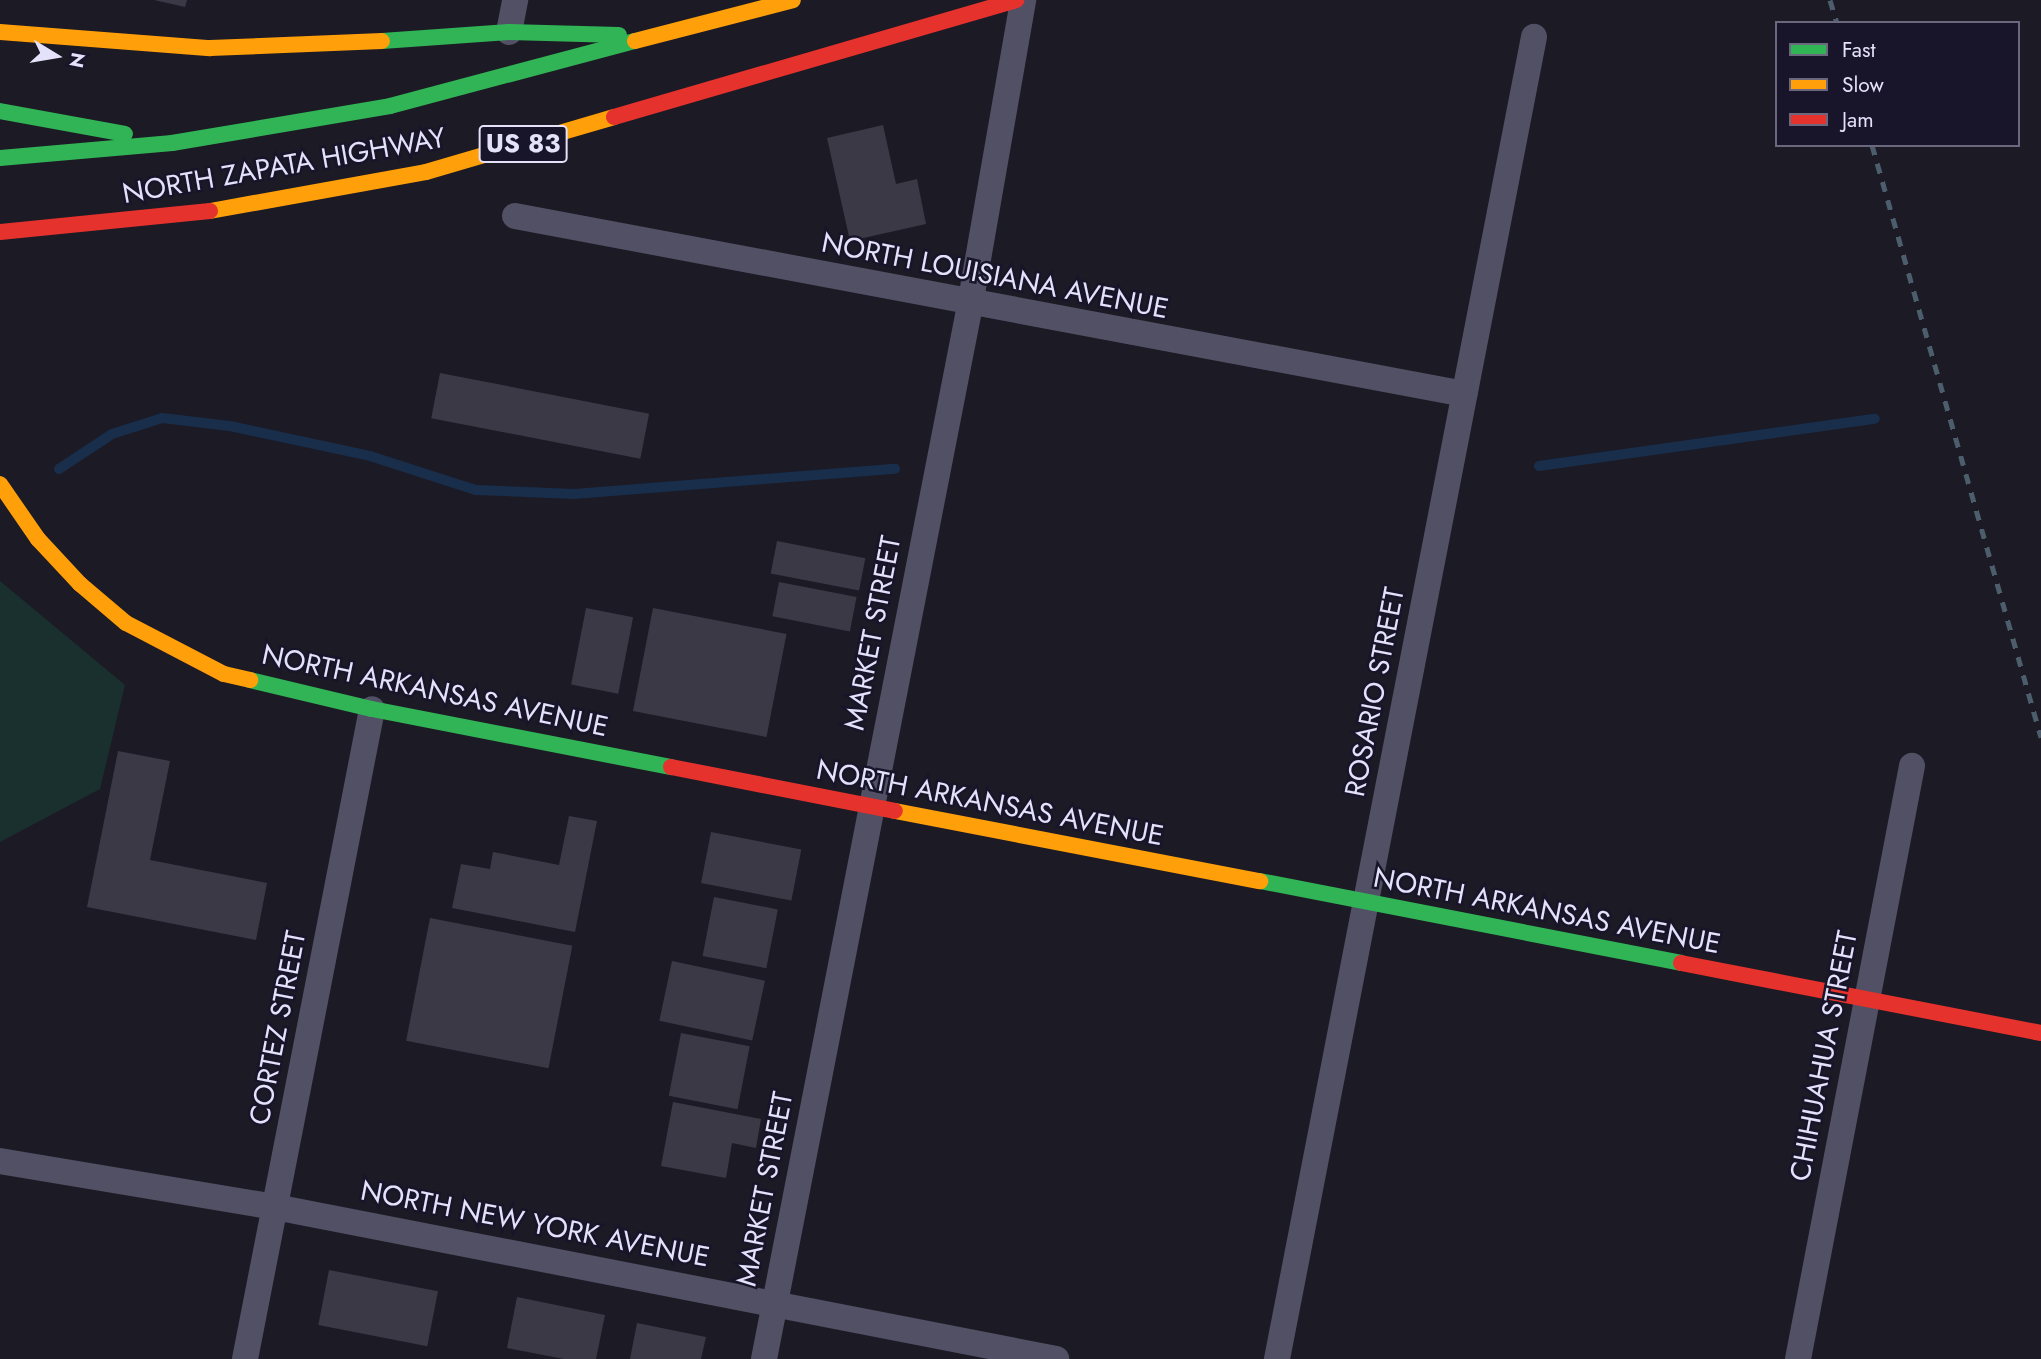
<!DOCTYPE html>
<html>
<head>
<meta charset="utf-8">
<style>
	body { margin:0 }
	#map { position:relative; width:2041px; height:1359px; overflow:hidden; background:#1c1a25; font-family:Jost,sans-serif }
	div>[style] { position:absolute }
	.green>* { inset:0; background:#19302f }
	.stream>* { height:10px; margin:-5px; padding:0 5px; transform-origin:5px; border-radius:5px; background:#182e4b }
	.building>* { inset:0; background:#3b3946; transform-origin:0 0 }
	.street>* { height:26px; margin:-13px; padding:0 13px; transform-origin:13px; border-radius:13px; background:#515064 }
	.fast>* { height:16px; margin:-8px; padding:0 8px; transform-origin:8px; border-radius:8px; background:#30b455 }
	.slow>* { height:16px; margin:-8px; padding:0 8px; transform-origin:8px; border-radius:8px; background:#ff9f0a }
	.jam>* { height:16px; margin:-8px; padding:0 8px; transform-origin:8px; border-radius:8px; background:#e5322d }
	.rail>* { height:5px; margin-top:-2.5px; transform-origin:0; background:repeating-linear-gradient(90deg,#4c5d6b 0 10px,transparent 0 19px) }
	span { translate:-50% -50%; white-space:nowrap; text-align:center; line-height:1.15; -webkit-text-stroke:5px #18152a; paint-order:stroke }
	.shield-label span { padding:2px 5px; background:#18152a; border:2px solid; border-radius:5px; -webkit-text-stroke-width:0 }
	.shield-label { font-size:26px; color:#e4e1fb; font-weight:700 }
	.street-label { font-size:28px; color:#e4e1fb }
	.legend { position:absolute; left:1775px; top:21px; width:245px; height:126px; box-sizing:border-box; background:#18152a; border:2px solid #6a677e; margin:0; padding:9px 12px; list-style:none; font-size:21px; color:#e4e1fb }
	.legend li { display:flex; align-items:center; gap:14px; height:35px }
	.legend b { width:35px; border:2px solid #6a677e }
	.north { position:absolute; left:21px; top:21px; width:70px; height:70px; -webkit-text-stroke:5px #18152a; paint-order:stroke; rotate:101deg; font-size:19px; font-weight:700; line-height:28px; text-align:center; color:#e4e1fb }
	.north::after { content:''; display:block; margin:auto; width:24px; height:32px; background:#e4e1fb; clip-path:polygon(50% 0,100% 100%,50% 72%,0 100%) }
</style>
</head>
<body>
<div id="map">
	<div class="green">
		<i style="clip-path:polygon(0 581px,125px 685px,100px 789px,0 842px)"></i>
	</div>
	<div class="stream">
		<i style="left:1539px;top:466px;width:339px;rotate:-8deg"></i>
		<i style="left:59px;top:469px;width:64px;rotate:-33.4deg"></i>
		<i style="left:112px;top:434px;width:52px;rotate:-17.7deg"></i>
		<i style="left:162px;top:418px;width:68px;rotate:6.7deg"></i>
		<i style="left:230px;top:426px;width:143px;rotate:12.1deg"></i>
		<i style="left:370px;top:456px;width:111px;rotate:17.8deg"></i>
		<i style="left:476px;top:490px;width:98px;rotate:2.3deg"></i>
		<i style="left:574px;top:494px;width:322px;rotate:-4.5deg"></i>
	</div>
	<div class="building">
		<i style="clip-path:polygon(154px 0,187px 0,185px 7px)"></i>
		<i style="clip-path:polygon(883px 125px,896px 184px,917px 179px,926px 224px,850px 241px,827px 138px)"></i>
		<i style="left:440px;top:373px;width:213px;height:46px;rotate:11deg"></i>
		<i style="left:777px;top:541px;width:90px;height:33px;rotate:11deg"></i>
		<i style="left:779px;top:582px;width:79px;height:35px;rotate:11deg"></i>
		<i style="left:586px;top:608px;width:48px;height:78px;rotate:11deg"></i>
		<i style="left:653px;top:608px;width:136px;height:105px;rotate:11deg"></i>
		<i style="clip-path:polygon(118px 751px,170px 761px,150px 860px,267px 883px,256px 940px,87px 907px)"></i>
		<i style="clip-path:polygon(569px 816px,597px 821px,575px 932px,452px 908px,461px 864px,490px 869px,493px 852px,559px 865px)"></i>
		<i style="left:711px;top:832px;width:92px;height:52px;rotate:11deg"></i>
		<i style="left:714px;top:897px;width:65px;height:60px;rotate:11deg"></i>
		<i style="left:430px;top:918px;width:145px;height:125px;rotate:11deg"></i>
		<i style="left:672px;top:961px;width:95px;height:61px;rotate:12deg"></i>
		<i style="left:681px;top:1033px;width:70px;height:64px;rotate:11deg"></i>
		<i style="clip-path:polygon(673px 1102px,761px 1119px,756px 1148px,732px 1143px,726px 1178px,661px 1166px)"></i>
		<i style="left:329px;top:1270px;width:111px;height:56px;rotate:11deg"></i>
		<i style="clip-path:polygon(517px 1297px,605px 1315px,596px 1359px,564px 1359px,507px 1348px)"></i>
		<i style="clip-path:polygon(637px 1323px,706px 1337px,701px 1359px,630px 1359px)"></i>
	</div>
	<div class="street">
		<i style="left:509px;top:32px;width:33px;rotate:-79deg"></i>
		<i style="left:515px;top:216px;width:966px;rotate:10.62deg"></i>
		<i style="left:0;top:1161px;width:279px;rotate:9.5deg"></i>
		<i style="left:275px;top:1207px;width:796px;rotate:11.01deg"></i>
		<i style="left:245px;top:1359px;width:662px;rotate:-78.94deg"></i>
		<i style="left:764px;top:1359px;width:1074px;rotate:-78.94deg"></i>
		<i style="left:970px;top:305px;width:310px;rotate:-80.1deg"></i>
		<i style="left:1277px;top:1359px;width:1347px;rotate:-79deg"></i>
		<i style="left:1798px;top:1359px;width:604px;rotate:-79.12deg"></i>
	</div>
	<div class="fast">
		<i style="left:382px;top:41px;width:127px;rotate:-4.1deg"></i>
		<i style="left:509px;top:32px;width:110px;rotate:1.6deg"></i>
		<i style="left:0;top:111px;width:127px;rotate:10.4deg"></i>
		<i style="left:0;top:158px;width:173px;rotate:-5deg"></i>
		<i style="left:172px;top:143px;width:221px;rotate:-9.6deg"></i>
		<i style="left:390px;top:106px;width:253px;rotate:-14.9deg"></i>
		<i style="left:250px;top:680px;width:125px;rotate:13.4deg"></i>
		<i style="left:372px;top:709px;width:305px;rotate:11deg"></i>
		<i style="left:1260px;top:881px;width:429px;rotate:11deg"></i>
	</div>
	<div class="slow">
		<i style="left:0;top:32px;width:211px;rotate:4.4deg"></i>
		<i style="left:210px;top:48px;width:172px;rotate:-2.3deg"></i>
		<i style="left:635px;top:41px;width:163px;rotate:-14.5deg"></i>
		<i style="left:210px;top:211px;width:219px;rotate:-10.2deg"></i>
		<i style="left:426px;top:172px;width:196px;rotate:-16.3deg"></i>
		<i style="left:0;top:484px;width:67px;rotate:55.4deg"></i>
		<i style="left:38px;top:539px;width:62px;rotate:47deg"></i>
		<i style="left:80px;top:584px;width:60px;rotate:40.3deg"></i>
		<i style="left:126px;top:623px;width:110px;rotate:27.5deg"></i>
		<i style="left:224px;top:674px;width:27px;rotate:13deg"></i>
		<i style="left:895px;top:811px;width:372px;rotate:10.9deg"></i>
	</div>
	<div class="jam">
		<i style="left:614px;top:117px;width:419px;rotate:-16.2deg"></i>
		<i style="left:0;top:232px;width:211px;rotate:-5.7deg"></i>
		<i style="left:671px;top:767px;width:228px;rotate:11.1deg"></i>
		<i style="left:1681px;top:963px;width:367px;rotate:11deg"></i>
	</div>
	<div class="rail">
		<i style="left:1830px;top:0;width:24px;rotate:73deg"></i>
		<i style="left:1872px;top:145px;width:616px;rotate:74.07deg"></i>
	</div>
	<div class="shield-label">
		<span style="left:523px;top:144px">US 83</span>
	</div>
	<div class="street-label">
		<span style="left:284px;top:166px;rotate:-10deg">NORTH ZAPATA HIGHWAY</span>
		<span style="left:995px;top:276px;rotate:11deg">NORTH LOUISIANA AVENUE</span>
		<span style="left:873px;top:633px;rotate:-79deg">MARKET STREET</span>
		<span style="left:435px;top:691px;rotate:12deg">NORTH ARKANSAS AVENUE</span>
		<span style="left:1375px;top:692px;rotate:-79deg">ROSARIO STREET</span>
		<span style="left:990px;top:803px;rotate:11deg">NORTH ARKANSAS AVENUE</span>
		<span style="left:1547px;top:911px;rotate:11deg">NORTH ARKANSAS AVENUE</span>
		<span style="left:278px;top:1028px;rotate:-79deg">CORTEZ STREET</span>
		<span style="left:1824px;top:1056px;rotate:-79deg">CHIHUAHUA STREET</span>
		<span style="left:765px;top:1189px;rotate:-79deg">MARKET STREET</span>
		<span style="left:535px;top:1224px;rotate:11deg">NORTH NEW YORK AVENUE</span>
	</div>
	<ul class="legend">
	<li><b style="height:9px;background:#30b455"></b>Fast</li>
	<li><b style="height:9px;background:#ff9f0a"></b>Slow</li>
	<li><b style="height:9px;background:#e5322d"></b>Jam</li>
	</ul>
	<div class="north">N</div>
</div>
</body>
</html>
